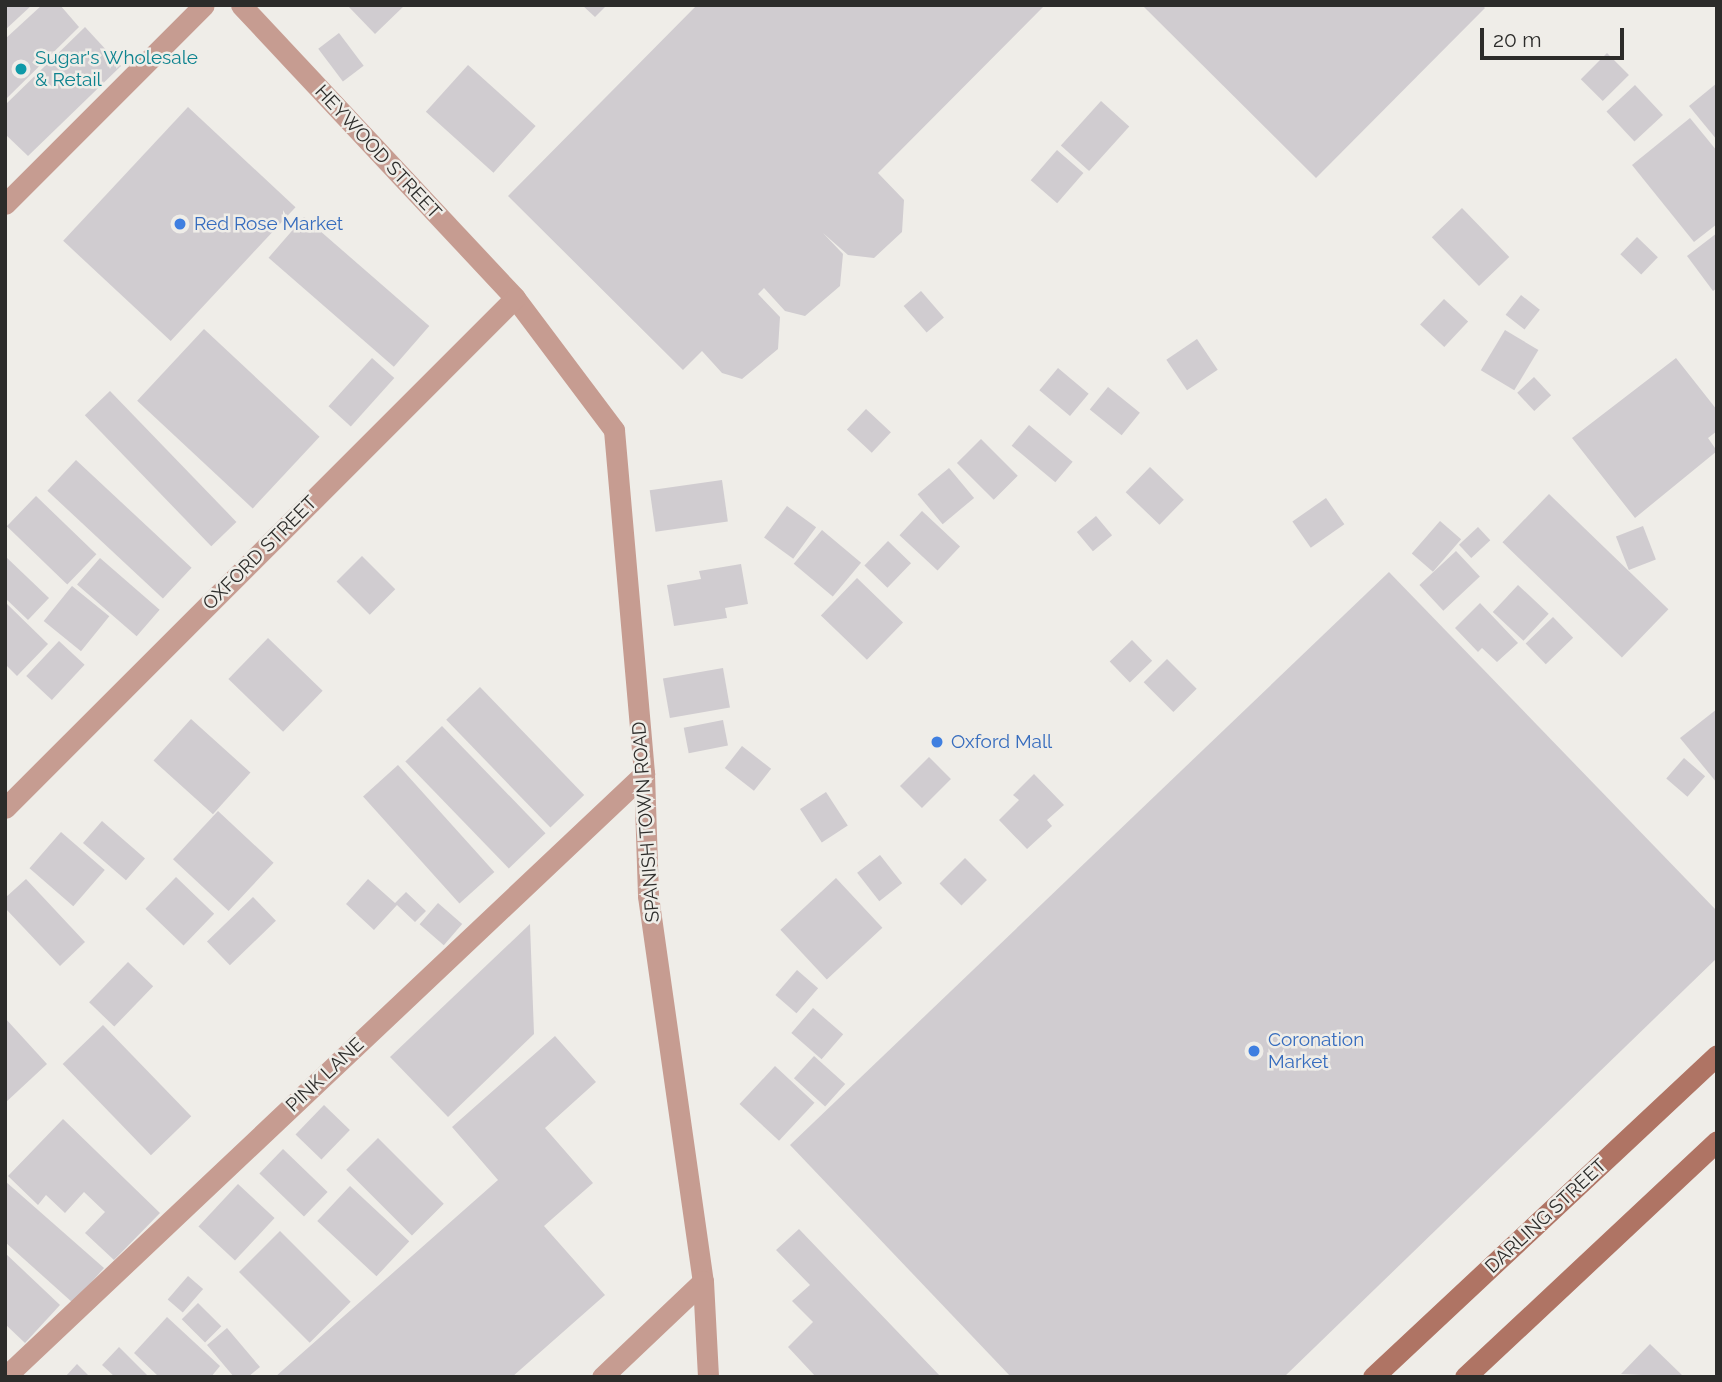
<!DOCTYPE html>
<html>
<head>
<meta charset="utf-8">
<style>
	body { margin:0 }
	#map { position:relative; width:1722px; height:1382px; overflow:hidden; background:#efede8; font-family:Raleway,sans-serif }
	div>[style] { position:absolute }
	.building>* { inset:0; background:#d0ccd0; transform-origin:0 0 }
	.street>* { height:21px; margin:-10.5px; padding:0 10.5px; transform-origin:10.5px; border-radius:10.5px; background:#c69c91 }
	.secondary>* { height:21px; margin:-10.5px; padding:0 10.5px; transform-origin:10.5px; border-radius:10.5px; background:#af7464 }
	.dots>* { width:19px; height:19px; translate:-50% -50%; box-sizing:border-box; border:4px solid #efede8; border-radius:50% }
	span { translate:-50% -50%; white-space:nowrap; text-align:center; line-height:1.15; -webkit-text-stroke:5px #efede8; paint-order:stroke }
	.culture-label { font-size:19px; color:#0d838f }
	.left { translate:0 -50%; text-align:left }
	.street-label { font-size:19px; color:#2c2c2a }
	.shop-label { font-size:19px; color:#366cbe }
	.frame { position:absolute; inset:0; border:7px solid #2c2c2a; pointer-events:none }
	.scale { position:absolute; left:1480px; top:28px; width:144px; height:32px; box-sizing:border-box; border:4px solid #2c2c2a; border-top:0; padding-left:9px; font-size:21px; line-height:24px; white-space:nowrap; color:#2c2c2a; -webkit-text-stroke:5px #efede8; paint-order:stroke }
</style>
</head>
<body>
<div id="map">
	<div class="building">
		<i style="clip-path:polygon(5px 5px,32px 5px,5px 30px)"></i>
		<i style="clip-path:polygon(42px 5px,60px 5px,79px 27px,5px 100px,5px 39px)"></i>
		<i style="clip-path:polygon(347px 5px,405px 5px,375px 34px)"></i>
		<i style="clip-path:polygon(582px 5px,607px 5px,595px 17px)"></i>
		<i style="clip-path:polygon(697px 5px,1045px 5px,878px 173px,904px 200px,902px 232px,874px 258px,848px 255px,823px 233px,843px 254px,840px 286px,805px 316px,785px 311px,764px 288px,758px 294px,780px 317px,778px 349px,742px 379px,722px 373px,702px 351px,683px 370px,508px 196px)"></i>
		<i style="clip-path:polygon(1142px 5px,1482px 5px,1485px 8px,1316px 178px)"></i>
		<i style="clip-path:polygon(85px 27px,121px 66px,28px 156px,5px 134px,5px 105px)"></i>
		<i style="left:339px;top:33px;width:41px;height:26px;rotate:53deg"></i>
		<i style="left:1607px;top:53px;width:31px;height:37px;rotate:45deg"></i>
		<i style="left:468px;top:65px;width:91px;height:63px;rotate:42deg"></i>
		<i style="clip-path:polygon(1717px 83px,1717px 140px,1689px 106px)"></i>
		<i style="left:1635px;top:85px;width:41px;height:39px;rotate:47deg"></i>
		<i style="left:1101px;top:101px;width:38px;height:60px;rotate:42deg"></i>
		<i style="left:188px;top:107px;width:147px;height:183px;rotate:43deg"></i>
		<i style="clip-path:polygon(1690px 118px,1717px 151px,1717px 224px,1694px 242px,1632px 165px)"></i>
		<i style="left:1057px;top:150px;width:35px;height:40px;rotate:41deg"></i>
		<i style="left:1462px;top:208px;width:68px;height:42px;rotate:46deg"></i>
		<i style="left:304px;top:217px;width:166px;height:54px;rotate:41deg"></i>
		<i style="clip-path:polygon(1717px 233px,1717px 288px,1713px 291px,1687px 256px)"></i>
		<i style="left:1637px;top:237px;width:29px;height:24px;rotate:44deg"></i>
		<i style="left:921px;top:291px;width:35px;height:23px;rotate:49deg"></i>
		<i style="left:1521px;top:295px;width:24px;height:25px;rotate:38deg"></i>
		<i style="left:1444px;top:299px;width:33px;height:35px;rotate:43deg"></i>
		<i style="left:204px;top:329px;width:158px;height:98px;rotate:43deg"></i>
		<i style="left:1505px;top:330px;width:39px;height:47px;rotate:31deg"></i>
		<i style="left:1197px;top:339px;width:37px;height:37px;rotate:56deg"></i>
		<i style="left:372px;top:358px;width:30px;height:65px;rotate:42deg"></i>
		<i style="clip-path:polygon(1676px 358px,1717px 410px,1717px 431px,1708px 438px,1717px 451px,1635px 518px,1572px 438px)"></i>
		<i style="left:1058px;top:368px;width:40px;height:29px;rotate:40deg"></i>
		<i style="left:1534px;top:377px;width:25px;height:23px;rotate:47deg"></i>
		<i style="left:1108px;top:387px;width:41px;height:29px;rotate:39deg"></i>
		<i style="left:110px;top:391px;width:182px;height:35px;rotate:46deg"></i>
		<i style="left:866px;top:409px;width:34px;height:28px;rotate:43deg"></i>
		<i style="left:1029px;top:425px;width:57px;height:27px;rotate:40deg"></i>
		<i style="left:981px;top:439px;width:52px;height:34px;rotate:45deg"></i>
		<i style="left:76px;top:460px;width:158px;height:42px;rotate:43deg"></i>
		<i style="left:1150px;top:467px;width:47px;height:35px;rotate:44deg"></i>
		<i style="left:949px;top:468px;width:39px;height:41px;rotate:50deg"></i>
		<i style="left:722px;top:480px;width:42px;height:73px;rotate:82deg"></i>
		<i style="left:1549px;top:494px;width:166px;height:67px;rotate:44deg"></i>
		<i style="left:36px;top:496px;width:84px;height:42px;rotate:44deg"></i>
		<i style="left:1326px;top:498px;width:32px;height:41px;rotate:55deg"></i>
		<i style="left:787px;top:506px;width:36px;height:39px;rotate:36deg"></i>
		<i style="left:922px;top:511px;width:52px;height:33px;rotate:43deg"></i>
		<i style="left:1096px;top:516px;width:25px;height:25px;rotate:50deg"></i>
		<i style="left:1440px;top:521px;width:28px;height:43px;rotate:41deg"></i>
		<i style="left:1643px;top:526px;width:36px;height:29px;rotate:69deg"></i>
		<i style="left:1478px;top:527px;width:18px;height:26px;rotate:47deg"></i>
		<i style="left:822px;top:530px;width:51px;height:44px;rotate:40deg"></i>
		<i style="left:888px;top:541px;width:32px;height:34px;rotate:44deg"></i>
		<i style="left:1456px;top:551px;width:35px;height:50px;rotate:47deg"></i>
		<i style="clip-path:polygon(5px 556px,49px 598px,28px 620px,5px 598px)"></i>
		<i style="left:362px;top:556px;width:47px;height:36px;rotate:45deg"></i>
		<i style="left:100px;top:558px;width:79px;height:35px;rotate:41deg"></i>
		<i style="clip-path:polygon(741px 564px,748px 604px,725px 608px,727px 618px,674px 626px,667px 585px,701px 579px,699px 571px)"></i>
		<i style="clip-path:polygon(1389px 572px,1717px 911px,1717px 958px,1284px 1377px,1011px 1377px,790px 1145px)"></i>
		<i style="left:857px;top:578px;width:64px;height:52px;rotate:44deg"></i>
		<i style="left:1518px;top:585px;width:42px;height:37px;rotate:43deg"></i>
		<i style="left:72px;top:586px;width:48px;height:45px;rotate:39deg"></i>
		<i style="clip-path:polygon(5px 602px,48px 644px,17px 676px,5px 664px)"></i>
		<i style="clip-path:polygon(1480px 603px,1518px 643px,1497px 662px,1482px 648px,1478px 652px,1455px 628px)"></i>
		<i style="left:1553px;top:617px;width:29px;height:38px;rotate:46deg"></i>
		<i style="left:268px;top:638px;width:76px;height:57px;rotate:44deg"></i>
		<i style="left:1132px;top:640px;width:29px;height:31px;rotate:46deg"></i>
		<i style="left:59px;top:641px;width:35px;height:48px;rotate:43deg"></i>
		<i style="left:1167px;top:659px;width:42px;height:33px;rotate:45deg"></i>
		<i style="left:723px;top:668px;width:40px;height:61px;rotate:80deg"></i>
		<i style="left:480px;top:687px;width:150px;height:47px;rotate:46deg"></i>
		<i style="clip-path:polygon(1717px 709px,1717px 783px,1680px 738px)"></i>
		<i style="left:191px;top:719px;width:80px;height:56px;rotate:42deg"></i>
		<i style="left:723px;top:720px;width:26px;height:40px;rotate:79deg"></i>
		<i style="left:442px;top:726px;width:149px;height:51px;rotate:46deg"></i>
		<i style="left:742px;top:746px;width:37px;height:28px;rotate:38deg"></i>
		<i style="left:929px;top:757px;width:31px;height:41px;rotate:45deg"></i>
		<i style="left:1684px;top:758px;width:28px;height:27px;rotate:41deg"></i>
		<i style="left:398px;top:765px;width:144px;height:47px;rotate:48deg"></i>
		<i style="clip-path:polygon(1034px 774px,1064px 805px,1047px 820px,1052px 826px,1027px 849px,999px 820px,1019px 800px,1013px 795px)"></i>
		<i style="left:826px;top:792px;width:40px;height:31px;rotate:57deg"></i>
		<i style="left:218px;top:811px;width:76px;height:66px;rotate:43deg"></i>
		<i style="left:102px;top:821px;width:57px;height:29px;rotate:41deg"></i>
		<i style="left:61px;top:832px;width:58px;height:48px;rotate:41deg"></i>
		<i style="left:880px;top:855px;width:36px;height:29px;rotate:52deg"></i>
		<i style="left:965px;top:858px;width:31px;height:36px;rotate:45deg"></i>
		<i style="left:176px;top:877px;width:53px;height:44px;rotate:44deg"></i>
		<i style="left:836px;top:878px;width:68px;height:76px;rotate:47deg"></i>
		<i style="clip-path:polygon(26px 879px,85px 942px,60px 966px,5px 908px,5px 898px)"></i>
		<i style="clip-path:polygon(368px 879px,395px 903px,406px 892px,426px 911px,415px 922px,397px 905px,374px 930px,346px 904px)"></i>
		<i style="left:253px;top:897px;width:33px;height:64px;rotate:46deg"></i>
		<i style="left:438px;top:903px;width:32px;height:28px;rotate:41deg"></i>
		<i style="clip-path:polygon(530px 924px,534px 1034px,448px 1117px,390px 1057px)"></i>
		<i style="left:128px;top:962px;width:35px;height:56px;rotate:44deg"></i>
		<i style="left:797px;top:970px;width:28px;height:33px;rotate:41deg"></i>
		<i style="left:813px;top:1008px;width:40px;height:33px;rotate:41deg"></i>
		<i style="clip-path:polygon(5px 1018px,47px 1064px,5px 1103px)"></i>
		<i style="left:103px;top:1025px;width:127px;height:56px;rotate:46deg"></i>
		<i style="clip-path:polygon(555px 1036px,596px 1082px,545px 1128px,593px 1183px,544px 1226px,605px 1295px,512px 1377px,275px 1377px,498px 1180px,452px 1127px)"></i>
		<i style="left:814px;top:1056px;width:42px;height:30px;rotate:42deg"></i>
		<i style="left:775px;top:1066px;width:54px;height:52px;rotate:43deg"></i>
		<i style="left:324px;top:1105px;width:36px;height:41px;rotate:44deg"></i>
		<i style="clip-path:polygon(63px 1119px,160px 1213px,114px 1260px,85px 1233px,105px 1212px,84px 1192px,65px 1213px,46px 1195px,38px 1205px,8px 1176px)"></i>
		<i style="left:378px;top:1138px;width:93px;height:45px;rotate:45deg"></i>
		<i style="left:283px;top:1149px;width:62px;height:34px;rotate:44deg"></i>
		<i style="clip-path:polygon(5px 1181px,104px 1268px,73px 1303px,5px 1242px)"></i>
		<i style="left:238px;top:1184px;width:50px;height:58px;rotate:43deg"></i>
		<i style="left:350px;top:1186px;width:81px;height:48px;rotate:43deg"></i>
		<i style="clip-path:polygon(799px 1229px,941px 1377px,816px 1377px,788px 1347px,813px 1322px,792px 1301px,810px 1285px,776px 1250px)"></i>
		<i style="left:280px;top:1231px;width:100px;height:58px;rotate:45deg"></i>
		<i style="clip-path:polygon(5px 1253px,60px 1305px,25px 1343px,5px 1324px)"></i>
		<i style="left:188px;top:1276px;width:20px;height:31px;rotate:41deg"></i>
		<i style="left:198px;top:1303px;width:33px;height:23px;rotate:45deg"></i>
		<i style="clip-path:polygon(167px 1317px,220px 1366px,211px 1377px,159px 1377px,134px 1353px)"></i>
		<i style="clip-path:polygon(227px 1328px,260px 1367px,248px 1377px,234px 1377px,207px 1345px)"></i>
		<i style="clip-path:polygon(1650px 1344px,1684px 1377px,1621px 1374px)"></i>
		<i style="clip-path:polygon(119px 1347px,149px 1377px,115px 1377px,102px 1365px)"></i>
		<i style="clip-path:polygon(77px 1364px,90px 1377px,65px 1377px)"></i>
	</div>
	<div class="street">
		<i style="left:241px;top:5px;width:401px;rotate:46.9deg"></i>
		<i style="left:515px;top:298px;width:165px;rotate:53.1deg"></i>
		<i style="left:614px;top:430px;width:345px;rotate:85deg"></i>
		<i style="left:644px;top:774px;width:122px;rotate:88.1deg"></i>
		<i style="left:648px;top:896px;width:389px;rotate:81.9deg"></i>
		<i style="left:703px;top:1281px;width:96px;rotate:87deg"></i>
		<i style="left:5px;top:204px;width:281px;rotate:-45deg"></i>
		<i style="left:5px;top:808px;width:721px;rotate:-45deg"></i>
		<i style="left:5px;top:1377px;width:879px;rotate:-43.34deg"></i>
		<i style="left:602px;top:1377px;width:139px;rotate:-43.5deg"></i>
	</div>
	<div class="secondary">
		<i style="left:1373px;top:1377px;width:471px;rotate:-43.1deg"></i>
		<i style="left:1465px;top:1377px;width:345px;rotate:-43.1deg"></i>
	</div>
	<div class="dots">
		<i style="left:21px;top:69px;background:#0f9aa8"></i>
		<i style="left:180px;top:224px;background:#3f7fe0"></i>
		<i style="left:937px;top:742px;background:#3f7fe0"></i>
		<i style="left:1254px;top:1051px;background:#3f7fe0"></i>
	</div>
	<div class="culture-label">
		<span class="left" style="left:35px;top:69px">Sugar's Wholesale<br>&amp; Retail</span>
	</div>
	<div class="street-label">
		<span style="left:378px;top:152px;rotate:47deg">HEYWOOD STREET</span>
		<span style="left:260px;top:553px;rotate:-45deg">OXFORD STREET</span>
		<span style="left:646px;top:822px;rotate:-94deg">SPANISH TOWN ROAD</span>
		<span style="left:325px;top:1075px;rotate:-43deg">PINK LANE</span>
		<span style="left:1546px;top:1216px;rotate:-43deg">DARLING STREET</span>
	</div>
	<div class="shop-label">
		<span class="left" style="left:194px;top:224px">Red Rose Market</span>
		<span class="left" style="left:951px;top:742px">Oxford Mall</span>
		<span class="left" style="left:1268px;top:1051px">Coronation<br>Market</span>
	</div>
	<div class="frame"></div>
	<div class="scale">20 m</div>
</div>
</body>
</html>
